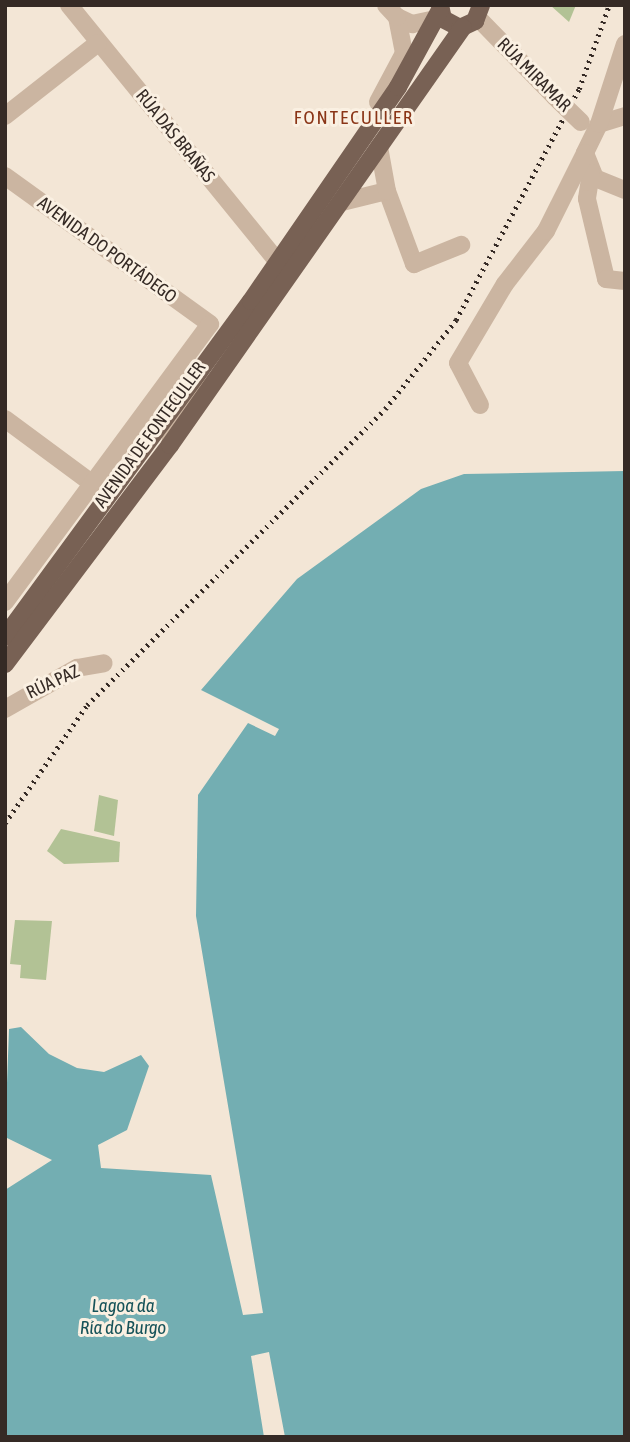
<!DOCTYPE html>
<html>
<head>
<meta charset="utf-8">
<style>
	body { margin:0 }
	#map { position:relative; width:630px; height:1442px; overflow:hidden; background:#f3e6d6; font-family:"Asap Condensed",sans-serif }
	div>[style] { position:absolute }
	.green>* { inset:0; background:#b2c295 }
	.water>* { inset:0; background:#73aeb2 }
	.minor>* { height:18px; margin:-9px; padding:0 9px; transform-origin:9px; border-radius:9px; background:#cbb5a1 }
	.major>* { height:18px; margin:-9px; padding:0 9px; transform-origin:9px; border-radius:9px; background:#786154 }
	.rail>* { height:4.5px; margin-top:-2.25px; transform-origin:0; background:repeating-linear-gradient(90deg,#352a25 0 2px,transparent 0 7px) }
	.minor-bridge>* { height:18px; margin:-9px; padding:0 9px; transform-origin:9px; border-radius:9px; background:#cbb5a1 }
	span { translate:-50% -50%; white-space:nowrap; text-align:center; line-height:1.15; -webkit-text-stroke:6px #faf0e2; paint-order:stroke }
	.street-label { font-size:18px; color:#352a25 }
	.neighbourhood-label { font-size:19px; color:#8a3517; letter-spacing:2px }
	.water-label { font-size:19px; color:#175359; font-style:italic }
	.frame { position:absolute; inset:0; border:7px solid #352a25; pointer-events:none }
</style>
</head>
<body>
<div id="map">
	<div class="green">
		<i style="clip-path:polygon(550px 5px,576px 5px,569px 22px)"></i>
		<i style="clip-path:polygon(99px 795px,118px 800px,114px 836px,94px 831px)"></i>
		<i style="clip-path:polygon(61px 829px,120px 842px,119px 862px,64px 864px,47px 851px)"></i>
		<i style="clip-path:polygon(15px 920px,52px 921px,46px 980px,20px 978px,21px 965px,10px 964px)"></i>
	</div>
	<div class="water">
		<i style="clip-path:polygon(625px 471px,625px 1437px,285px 1437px,269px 1352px,251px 1356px,264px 1437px,5px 1437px,5px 1190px,52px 1160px,5px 1137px,9px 1029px,21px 1027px,49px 1054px,77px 1068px,104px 1072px,141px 1055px,149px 1066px,127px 1130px,98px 1145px,101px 1168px,211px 1175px,243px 1315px,263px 1313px,196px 916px,198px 795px,248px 723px,275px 736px,279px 729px,201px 690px,297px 579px,421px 489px,464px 474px)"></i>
	</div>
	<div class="minor">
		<i style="left:69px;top:5px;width:336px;rotate:50.9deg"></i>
		<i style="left:397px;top:17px;width:17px;rotate:25deg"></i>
		<i style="left:412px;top:24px;width:25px;rotate:-12deg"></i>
		<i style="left:478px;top:18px;width:110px;rotate:45.7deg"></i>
		<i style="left:378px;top:102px;width:55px;rotate:-62deg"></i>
		<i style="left:404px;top:53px;width:37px;rotate:-101deg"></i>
		<i style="left:397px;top:17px;width:16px;rotate:-133deg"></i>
		<i style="left:5px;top:116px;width:118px;rotate:-38.1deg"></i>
		<i style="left:625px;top:116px;width:27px;rotate:163deg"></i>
		<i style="left:599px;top:124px;width:32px;rotate:116deg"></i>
		<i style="left:585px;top:153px;width:27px;rotate:68deg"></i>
		<i style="left:595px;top:178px;width:32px;rotate:22deg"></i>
		<i style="left:599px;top:124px;width:84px;rotate:-72deg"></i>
		<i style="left:591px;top:173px;width:26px;rotate:99deg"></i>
		<i style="left:587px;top:199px;width:82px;rotate:76.6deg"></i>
		<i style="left:606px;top:279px;width:19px;rotate:6deg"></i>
		<i style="left:5px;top:176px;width:253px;rotate:35.8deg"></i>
		<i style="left:387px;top:191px;width:78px;rotate:69.7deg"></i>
		<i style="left:414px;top:264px;width:51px;rotate:-22deg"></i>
		<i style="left:342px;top:202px;width:46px;rotate:-13.7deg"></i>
		<i style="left:387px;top:191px;width:45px;rotate:-100.3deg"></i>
		<i style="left:480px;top:405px;width:47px;rotate:-117.6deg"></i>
		<i style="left:458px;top:363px;width:92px;rotate:-59.3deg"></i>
		<i style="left:505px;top:284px;width:67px;rotate:-52.3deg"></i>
		<i style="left:546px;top:231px;width:87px;rotate:-63.4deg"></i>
		<i style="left:5px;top:419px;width:106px;rotate:36.5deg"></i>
		<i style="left:170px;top:445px;width:20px;rotate:-81deg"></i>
		<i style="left:173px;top:425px;width:53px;rotate:-56.6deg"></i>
		<i style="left:5px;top:602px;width:345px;rotate:-53.6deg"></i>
		<i style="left:5px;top:709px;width:83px;rotate:-29.7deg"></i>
		<i style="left:77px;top:668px;width:27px;rotate:-10deg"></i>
	</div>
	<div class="major">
		<i style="left:440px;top:5px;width:14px;rotate:78deg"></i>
		<i style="left:443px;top:19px;width:19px;rotate:28deg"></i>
		<i style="left:460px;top:28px;width:17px;rotate:-25deg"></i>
		<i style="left:475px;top:21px;width:17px;rotate:-69deg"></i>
		<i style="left:5px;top:637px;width:416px;rotate:-53.8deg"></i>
		<i style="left:251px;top:301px;width:260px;rotate:-55.5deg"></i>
		<i style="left:398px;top:87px;width:88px;rotate:-61.4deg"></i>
		<i style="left:5px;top:664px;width:274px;rotate:-53deg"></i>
		<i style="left:170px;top:445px;width:510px;rotate:-54.97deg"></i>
	</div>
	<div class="rail">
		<i style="left:5px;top:823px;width:144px;rotate:-55.2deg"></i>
		<i style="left:87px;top:705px;width:420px;rotate:-44.8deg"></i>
		<i style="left:385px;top:409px;width:114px;rotate:-51.4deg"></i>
		<i style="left:456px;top:320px;width:262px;rotate:-62deg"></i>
		<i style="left:579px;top:89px;width:89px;rotate:-70.3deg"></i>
	</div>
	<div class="minor-bridge">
		<i style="left:555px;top:97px;width:36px;rotate:44deg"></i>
	</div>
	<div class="street-label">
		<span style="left:534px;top:75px;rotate:45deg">RÚA MIRAMAR</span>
		<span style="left:175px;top:136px;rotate:51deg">RÚA DAS BRAÑAS</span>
		<span style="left:107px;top:250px;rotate:36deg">AVENIDA DO PORTÁDEGO</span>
		<span style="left:150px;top:435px;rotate:-54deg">AVENIDA DE FONTECULLER</span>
		<span style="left:53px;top:682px;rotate:-25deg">RÚA PAZ</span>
	</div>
	<div class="neighbourhood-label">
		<span style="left:354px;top:118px">FONTECULLER</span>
	</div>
	<div class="water-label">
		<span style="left:123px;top:1317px">Lagoa da<br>Ría do Burgo</span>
	</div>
	<div class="frame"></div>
</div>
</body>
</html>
